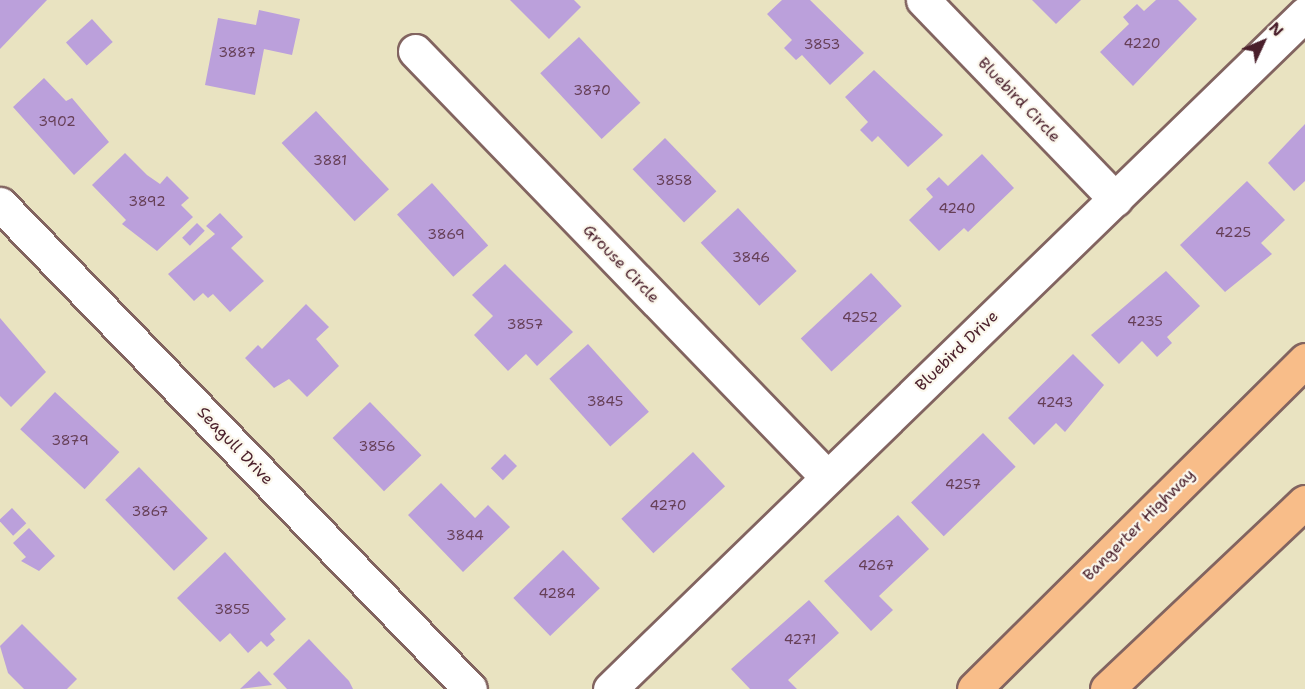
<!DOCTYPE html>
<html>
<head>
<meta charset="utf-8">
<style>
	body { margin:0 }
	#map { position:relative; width:1305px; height:689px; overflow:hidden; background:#e9e3c1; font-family:"Shantell Sans",sans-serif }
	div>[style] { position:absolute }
	.building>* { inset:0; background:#bba0db; transform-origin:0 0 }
	.roads { filter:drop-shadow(2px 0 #826460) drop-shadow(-2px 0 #826460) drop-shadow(0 2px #826460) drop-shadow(0 -2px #826460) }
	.minor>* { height:33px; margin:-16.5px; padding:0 16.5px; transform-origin:16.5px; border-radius:16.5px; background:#fff }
	.highway>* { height:33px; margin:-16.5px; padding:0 16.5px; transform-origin:16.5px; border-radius:16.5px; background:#f8bd89 }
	span { translate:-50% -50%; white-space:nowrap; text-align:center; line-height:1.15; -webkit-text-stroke:4.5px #fbf7ec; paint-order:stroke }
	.number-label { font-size:14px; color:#663f57 }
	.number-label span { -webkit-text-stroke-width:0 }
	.street-label { font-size:16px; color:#4a1f2b }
	.north { position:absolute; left:1233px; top:12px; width:60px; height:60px; -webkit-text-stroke:4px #fbf7ec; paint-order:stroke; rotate:46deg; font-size:16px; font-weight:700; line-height:24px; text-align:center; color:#4a1f2b }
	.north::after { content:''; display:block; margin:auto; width:21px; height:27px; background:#4a1f2b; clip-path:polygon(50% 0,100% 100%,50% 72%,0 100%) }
</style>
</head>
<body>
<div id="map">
	<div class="building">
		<i style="clip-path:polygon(0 0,47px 0,0 49px)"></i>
		<i style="clip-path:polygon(510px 0,574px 0,581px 7px,549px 39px)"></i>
		<i style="clip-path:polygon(782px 0,810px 0,864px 53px,830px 85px,802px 55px,796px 60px,784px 48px,792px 40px,767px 14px)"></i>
		<i style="clip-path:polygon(1032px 0,1081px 0,1056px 24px)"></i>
		<i style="clip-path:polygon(1156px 0,1178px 0,1197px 19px,1133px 86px,1100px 52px,1129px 24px,1123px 17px,1137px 4px,1144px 11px)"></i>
		<i style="clip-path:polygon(259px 10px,300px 19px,292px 55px,264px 49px,255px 95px,205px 85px,218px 18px,256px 25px)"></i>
		<i style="left:92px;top:19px;width:31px;height:35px;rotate:48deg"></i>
		<i style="left:579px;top:37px;width:90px;height:53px;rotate:47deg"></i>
		<i style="clip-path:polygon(874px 70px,943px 135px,908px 167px,878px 136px,872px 142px,860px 130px,868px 122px,845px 97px)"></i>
		<i style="clip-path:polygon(44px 78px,66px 101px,72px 98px,109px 142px,74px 175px,13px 107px)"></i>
		<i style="left:316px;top:111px;width:107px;height:47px;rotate:47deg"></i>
		<i style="clip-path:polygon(1305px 124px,1305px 181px,1294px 191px,1268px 163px)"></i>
		<i style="left:665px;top:138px;width:74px;height:45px;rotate:46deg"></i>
		<i style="clip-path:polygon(125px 153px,147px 175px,160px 184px,167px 176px,189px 198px,181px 205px,193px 217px,157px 251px,122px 224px,126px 220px,92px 185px)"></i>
		<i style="clip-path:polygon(982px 154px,1014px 188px,968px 232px,964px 228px,939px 251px,909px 220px,933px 197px,926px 189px,939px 177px,948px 186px)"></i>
		<i style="clip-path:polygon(1247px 181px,1285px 220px,1261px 243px,1272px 254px,1225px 292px,1180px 245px)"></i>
		<i style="left:432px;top:183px;width:84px;height:47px;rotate:48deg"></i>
		<i style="left:738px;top:208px;width:86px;height:51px;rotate:47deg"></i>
		<i style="clip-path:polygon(220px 213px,243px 237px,231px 248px,264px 281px,230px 312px,213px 294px,208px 298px,203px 293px,194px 301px,168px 274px,215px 234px,206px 226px)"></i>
		<i style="left:197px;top:223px;width:11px;height:21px;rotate:45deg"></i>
		<i style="clip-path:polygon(505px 264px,573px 332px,537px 366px,526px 354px,508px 371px,474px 335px,493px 316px,472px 295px)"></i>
		<i style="clip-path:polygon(1166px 271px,1200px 306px,1167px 337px,1172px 343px,1157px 357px,1142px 341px,1119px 364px,1091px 335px)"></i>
		<i style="left:871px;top:273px;width:45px;height:96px;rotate:47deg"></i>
		<i style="clip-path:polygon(306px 304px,329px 327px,316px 339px,339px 366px,307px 397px,289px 379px,274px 388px,245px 358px,258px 345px,262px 349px)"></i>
		<i style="clip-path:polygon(0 318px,46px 372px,11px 407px,0 396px)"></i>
		<i style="left:588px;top:344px;width:91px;height:52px;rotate:48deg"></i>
		<i style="clip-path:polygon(1073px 354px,1104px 385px,1065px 432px,1056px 423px,1034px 445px,1008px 418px)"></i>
		<i style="left:55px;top:392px;width:88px;height:51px;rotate:43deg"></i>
		<i style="left:370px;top:402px;width:74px;height:52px;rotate:46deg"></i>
		<i style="left:983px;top:433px;width:47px;height:100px;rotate:46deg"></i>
		<i style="left:693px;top:452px;width:47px;height:98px;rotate:47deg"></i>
		<i style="left:505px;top:454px;width:17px;height:20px;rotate:45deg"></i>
		<i style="left:139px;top:467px;width:99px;height:47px;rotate:46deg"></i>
		<i style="clip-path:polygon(441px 483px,475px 518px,488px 505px,510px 527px,463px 572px,408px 515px)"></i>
		<i style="left:12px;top:508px;width:21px;height:18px;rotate:47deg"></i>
		<i style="clip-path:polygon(898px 515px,929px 549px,879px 596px,893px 610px,871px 631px,824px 581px)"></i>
		<i style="clip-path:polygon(29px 528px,55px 556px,39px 571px,21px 561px,26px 557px,13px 543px)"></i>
		<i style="left:563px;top:550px;width:53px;height:69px;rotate:46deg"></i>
		<i style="clip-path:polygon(225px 552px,286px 619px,270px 634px,275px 640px,267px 647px,261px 641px,248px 653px,230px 633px,220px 642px,177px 598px)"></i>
		<i style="clip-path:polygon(809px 600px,839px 633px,788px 680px,797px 689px,750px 689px,731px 669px)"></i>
		<i style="clip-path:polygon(22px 624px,77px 679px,67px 689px,24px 689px,8px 673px,0 646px)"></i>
		<i style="clip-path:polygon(309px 639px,349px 681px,353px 689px,287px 689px,273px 674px)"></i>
		<i style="clip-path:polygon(259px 671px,272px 685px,240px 689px)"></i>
	</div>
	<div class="roads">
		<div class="minor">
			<i style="left:923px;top:0;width:277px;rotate:46deg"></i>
			<i style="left:415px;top:51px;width:593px;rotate:45.96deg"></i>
			<i style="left:0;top:204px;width:675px;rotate:45.9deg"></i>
			<i style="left:610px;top:689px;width:969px;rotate:-44.16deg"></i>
		</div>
		<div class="highway">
			<i style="left:974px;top:689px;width:467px;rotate:-44.8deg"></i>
			<i style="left:1107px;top:689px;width:272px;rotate:-43.4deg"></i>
		</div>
	</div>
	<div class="number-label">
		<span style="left:1142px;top:43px">4220</span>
		<span style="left:822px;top:44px">3853</span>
		<span style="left:237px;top:52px">3887</span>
		<span style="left:592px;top:90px">3870</span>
		<span style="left:57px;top:121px">3902</span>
		<span style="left:330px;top:160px">3881</span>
		<span style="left:674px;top:180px">3858</span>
		<span style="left:147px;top:201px">3892</span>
		<span style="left:957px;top:208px">4240</span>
		<span style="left:1233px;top:232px">4225</span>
		<span style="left:446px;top:234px">3869</span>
		<span style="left:751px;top:257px">3846</span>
		<span style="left:860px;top:317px">4252</span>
		<span style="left:1145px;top:321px">4235</span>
		<span style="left:525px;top:324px">3857</span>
		<span style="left:605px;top:401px">3845</span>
		<span style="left:1055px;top:402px">4243</span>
		<span style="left:70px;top:440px">3879</span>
		<span style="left:377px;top:446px">3856</span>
		<span style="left:963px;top:484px">4257</span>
		<span style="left:668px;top:505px">4270</span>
		<span style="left:150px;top:511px">3867</span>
		<span style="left:465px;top:535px">3844</span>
		<span style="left:876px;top:565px">4267</span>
		<span style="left:557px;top:593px">4284</span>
		<span style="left:232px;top:609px">3855</span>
		<span style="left:800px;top:639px">4271</span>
	</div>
	<div class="street-label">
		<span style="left:1019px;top:100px;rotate:46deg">Bluebird Circle</span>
		<span style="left:621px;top:264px;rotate:46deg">Grouse Circle</span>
		<span style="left:957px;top:351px;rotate:-44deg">Bluebird Drive</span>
		<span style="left:235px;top:446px;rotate:46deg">Seagull Drive</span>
		<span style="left:1139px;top:525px;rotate:-45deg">Bangerter Highway</span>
	</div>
	<div class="north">N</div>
</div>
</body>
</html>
